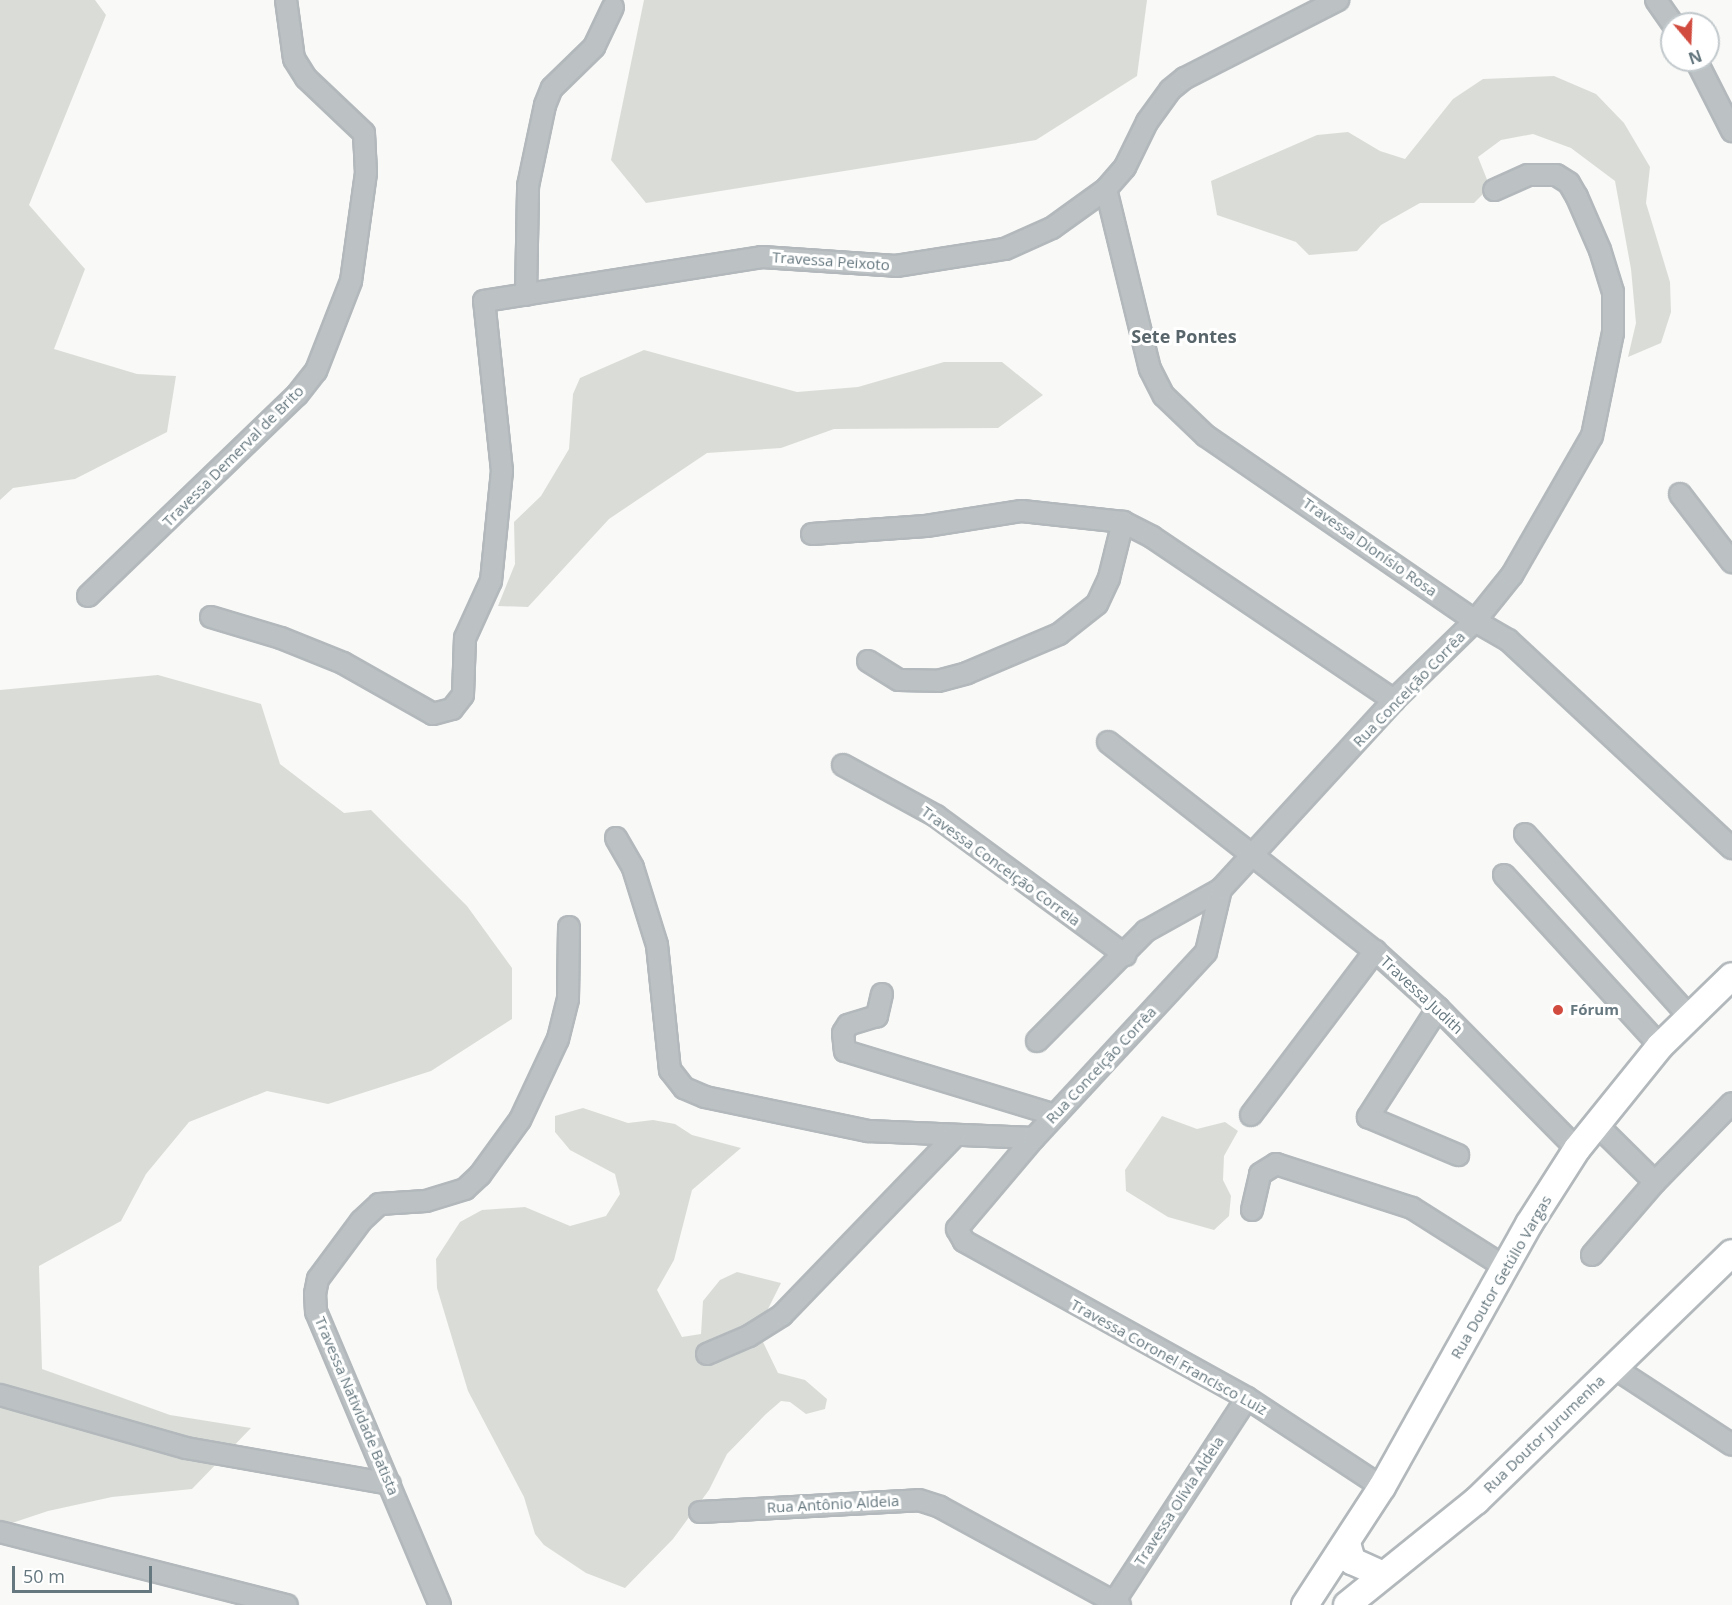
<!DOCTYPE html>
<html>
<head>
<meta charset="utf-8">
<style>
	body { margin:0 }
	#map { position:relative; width:1732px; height:1605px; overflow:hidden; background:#f9f9f7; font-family:"Open Sans",sans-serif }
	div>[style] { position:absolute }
	.green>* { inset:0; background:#daddd7 }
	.roads { filter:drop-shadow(2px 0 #b2b8bb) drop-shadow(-2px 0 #b2b8bb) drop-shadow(0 2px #b2b8bb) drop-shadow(0 -2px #b2b8bb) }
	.minor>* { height:20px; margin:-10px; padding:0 10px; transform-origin:10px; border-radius:10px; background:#bcc2c4 }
	.major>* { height:26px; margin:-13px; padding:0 13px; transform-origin:13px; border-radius:13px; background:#fff }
	.dots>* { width:16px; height:16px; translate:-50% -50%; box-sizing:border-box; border:3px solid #fff; border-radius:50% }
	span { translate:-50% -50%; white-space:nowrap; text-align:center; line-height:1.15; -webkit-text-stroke:6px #fff; paint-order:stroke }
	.street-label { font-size:15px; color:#66787f }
	.poi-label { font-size:15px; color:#66787f; font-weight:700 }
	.left { translate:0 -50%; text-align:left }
	.quarter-label { font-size:18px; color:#58656a; font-weight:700 }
	.north { position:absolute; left:1660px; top:12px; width:60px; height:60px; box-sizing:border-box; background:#fff; border:2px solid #c2c9cc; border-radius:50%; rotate:161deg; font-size:16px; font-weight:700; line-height:24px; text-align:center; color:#66787f }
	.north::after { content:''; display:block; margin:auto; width:21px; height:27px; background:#d14b3f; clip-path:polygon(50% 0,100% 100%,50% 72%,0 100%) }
	.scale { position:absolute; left:12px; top:1566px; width:140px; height:27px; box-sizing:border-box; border:3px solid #66787f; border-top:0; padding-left:8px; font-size:18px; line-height:21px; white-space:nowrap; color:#66787f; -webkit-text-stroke:4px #fff; paint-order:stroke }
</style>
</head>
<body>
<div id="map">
	<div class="green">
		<i style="clip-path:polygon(0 0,95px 0,106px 15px,29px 205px,85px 269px,54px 349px,137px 374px,176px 376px,167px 432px,75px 479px,13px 488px,0 500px)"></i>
		<i style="clip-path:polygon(644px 0,1147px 0,1137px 76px,1036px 140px,646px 203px,611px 160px)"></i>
		<i style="clip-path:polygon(1554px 76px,1596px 94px,1624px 123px,1650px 167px,1646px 203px,1670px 282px,1671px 312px,1661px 343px,1628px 357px,1636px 323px,1631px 269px,1615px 181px,1571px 148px,1533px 134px,1501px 140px,1478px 157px,1490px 187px,1474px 203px,1420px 203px,1381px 225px,1357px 251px,1309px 255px,1296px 242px,1217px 215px,1211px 181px,1317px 135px,1348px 132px,1380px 151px,1405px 159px,1453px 99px,1483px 79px)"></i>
		<i style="clip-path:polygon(644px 350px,797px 392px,858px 387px,944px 362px,1002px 362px,1043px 395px,998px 428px,834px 429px,781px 448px,707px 453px,609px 519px,528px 607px,498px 606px,515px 564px,514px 522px,541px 496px,569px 449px,573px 394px,580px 378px)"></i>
		<i style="clip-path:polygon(158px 675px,261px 704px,280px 764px,344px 813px,371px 810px,467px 906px,512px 968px,512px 1019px,431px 1071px,328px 1104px,267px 1091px,189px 1122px,146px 1174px,121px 1221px,39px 1266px,42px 1369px,170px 1415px,251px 1428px,192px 1489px,112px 1497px,48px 1511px,0 1527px,0 690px)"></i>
		<i style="clip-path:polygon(583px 1108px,628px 1123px,653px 1120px,675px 1124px,692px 1135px,741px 1148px,692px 1190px,674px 1260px,657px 1290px,682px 1337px,701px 1334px,703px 1301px,720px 1280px,737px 1272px,781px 1283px,764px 1317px,763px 1342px,778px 1373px,805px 1380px,827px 1399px,825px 1409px,806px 1414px,790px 1402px,781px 1401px,766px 1414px,727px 1454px,709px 1490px,673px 1539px,625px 1588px,586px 1573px,544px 1545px,535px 1534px,524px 1497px,468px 1391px,437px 1288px,436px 1259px,460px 1222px,482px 1210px,525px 1207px,570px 1226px,606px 1216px,620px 1194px,615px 1174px,570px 1150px,555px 1132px,555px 1116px)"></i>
		<i style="clip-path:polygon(1162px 1116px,1197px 1129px,1225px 1122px,1238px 1131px,1224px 1156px,1223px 1180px,1231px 1196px,1229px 1216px,1214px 1230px,1168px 1217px,1126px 1191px,1125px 1170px)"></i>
	</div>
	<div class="roads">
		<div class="minor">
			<i style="left:1656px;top:0;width:29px;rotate:55deg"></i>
			<i style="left:1696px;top:60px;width:80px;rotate:63.1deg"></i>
			<i style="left:1106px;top:189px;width:185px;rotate:76.3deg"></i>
			<i style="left:1150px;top:369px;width:30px;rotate:63deg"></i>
			<i style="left:1164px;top:396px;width:58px;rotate:43.6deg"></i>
			<i style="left:1206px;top:436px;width:326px;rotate:34.5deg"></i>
			<i style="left:1475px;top:621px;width:38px;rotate:30deg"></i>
			<i style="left:1508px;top:640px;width:306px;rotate:42.9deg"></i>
			<i style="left:526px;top:295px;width:109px;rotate:-88.9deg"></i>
			<i style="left:528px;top:186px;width:83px;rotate:-78.1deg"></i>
			<i style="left:545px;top:105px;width:18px;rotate:-68deg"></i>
			<i style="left:552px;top:88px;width:59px;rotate:-44.3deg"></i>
			<i style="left:594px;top:47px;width:44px;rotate:-64.6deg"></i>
			<i style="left:1680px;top:494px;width:86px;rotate:52.6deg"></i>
			<i style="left:812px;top:534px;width:114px;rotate:-4deg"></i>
			<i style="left:926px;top:526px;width:97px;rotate:-8.9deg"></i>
			<i style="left:1022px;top:511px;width:102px;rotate:6.2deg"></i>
			<i style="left:1123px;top:522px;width:33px;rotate:27deg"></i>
			<i style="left:1152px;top:537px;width:292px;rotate:34deg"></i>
			<i style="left:88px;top:596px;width:290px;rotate:-43.9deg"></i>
			<i style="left:297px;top:395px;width:31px;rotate:-52deg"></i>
			<i style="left:316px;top:371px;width:97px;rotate:-68.7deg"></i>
			<i style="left:351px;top:281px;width:109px;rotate:-82.1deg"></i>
			<i style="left:366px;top:173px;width:40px;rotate:-92.9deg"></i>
			<i style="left:364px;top:133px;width:80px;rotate:-136.5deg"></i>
			<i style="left:306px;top:78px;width:22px;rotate:-122deg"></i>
			<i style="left:294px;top:59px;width:60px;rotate:-97.7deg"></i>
			<i style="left:211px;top:617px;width:73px;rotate:16.7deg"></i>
			<i style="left:281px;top:638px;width:67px;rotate:22deg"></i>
			<i style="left:343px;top:663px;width:103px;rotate:29.5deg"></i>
			<i style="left:433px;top:714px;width:20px;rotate:-15deg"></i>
			<i style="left:452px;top:709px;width:18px;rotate:-52deg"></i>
			<i style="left:463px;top:695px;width:57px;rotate:-88deg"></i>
			<i style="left:465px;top:638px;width:63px;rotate:-65.5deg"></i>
			<i style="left:491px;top:581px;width:111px;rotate:-84.3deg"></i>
			<i style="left:502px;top:471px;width:171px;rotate:-96deg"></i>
			<i style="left:484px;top:301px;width:281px;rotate:-9deg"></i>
			<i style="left:762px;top:257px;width:134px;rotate:3.8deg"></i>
			<i style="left:896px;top:266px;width:110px;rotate:-8.9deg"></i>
			<i style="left:1005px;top:249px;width:51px;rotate:-24.1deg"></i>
			<i style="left:1052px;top:228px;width:67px;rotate:-35.8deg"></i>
			<i style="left:1106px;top:189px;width:29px;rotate:-49deg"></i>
			<i style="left:1125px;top:167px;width:50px;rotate:-63.9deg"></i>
			<i style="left:1147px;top:122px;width:39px;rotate:-54deg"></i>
			<i style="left:1170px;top:90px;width:19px;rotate:-39deg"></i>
			<i style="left:1185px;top:78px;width:172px;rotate:-27deg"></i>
			<i style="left:868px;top:661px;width:36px;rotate:32deg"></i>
			<i style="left:899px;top:680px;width:39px;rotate:1deg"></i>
			<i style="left:938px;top:681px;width:30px;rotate:-15deg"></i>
			<i style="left:967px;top:673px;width:100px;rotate:-23deg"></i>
			<i style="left:1059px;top:634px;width:48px;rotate:-38.3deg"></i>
			<i style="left:1097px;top:604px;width:29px;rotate:-65deg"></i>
			<i style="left:1109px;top:578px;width:58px;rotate:-76deg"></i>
			<i style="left:1108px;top:742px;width:339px;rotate:38.1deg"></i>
			<i style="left:1375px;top:951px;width:85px;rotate:42.1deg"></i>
			<i style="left:1438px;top:1008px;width:198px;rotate:45.4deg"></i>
			<i style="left:843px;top:765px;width:106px;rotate:28.7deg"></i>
			<i style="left:936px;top:816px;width:235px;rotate:36.3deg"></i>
			<i style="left:1525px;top:834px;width:246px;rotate:48deg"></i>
			<i style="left:616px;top:838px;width:34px;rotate:60deg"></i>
			<i style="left:633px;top:868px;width:81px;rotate:72.7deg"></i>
			<i style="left:657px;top:945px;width:126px;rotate:84.1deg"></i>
			<i style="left:670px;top:1070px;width:23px;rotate:52deg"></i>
			<i style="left:684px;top:1088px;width:23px;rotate:23deg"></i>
			<i style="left:705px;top:1097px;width:167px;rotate:11.8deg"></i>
			<i style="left:868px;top:1131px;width:166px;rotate:2.4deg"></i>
			<i style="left:1504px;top:875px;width:231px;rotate:47.6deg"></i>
			<i style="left:882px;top:994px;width:23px;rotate:103deg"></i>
			<i style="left:877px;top:1016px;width:30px;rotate:163deg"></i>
			<i style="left:848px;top:1025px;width:9px;rotate:122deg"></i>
			<i style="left:843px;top:1033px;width:18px;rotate:84deg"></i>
			<i style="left:845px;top:1051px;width:220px;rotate:16.9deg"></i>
			<i style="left:1438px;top:1008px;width:130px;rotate:122.7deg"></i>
			<i style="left:1368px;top:1117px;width:98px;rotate:22.9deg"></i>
			<i style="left:1037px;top:1041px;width:155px;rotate:-45.3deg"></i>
			<i style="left:1146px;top:931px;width:86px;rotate:-29.2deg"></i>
			<i style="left:1251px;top:1115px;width:206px;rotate:-52.9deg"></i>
			<i style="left:1597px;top:1125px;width:81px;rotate:44.5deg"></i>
			<i style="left:1252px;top:1210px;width:37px;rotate:-77deg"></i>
			<i style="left:1260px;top:1174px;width:19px;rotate:-32deg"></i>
			<i style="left:1276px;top:1164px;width:143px;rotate:17.9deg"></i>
			<i style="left:1412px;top:1208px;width:110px;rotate:32.4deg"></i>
			<i style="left:1592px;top:1255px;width:96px;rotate:-49.2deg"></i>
			<i style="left:1655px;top:1182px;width:110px;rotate:-45.7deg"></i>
			<i style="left:707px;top:1354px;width:46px;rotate:-23.2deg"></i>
			<i style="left:749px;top:1336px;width:39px;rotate:-32deg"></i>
			<i style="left:782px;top:1315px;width:248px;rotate:-46deg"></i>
			<i style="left:1613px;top:1367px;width:142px;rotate:33.2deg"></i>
			<i style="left:0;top:1395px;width:193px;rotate:15.9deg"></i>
			<i style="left:186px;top:1448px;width:207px;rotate:10deg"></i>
			<i style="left:1382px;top:1487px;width:162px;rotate:-146.6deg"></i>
			<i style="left:1247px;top:1398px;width:324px;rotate:-151deg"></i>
			<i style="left:964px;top:1241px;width:14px;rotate:-120deg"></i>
			<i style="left:957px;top:1229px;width:119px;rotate:-49.8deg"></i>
			<i style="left:1034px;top:1138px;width:253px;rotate:-47.2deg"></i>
			<i style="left:1206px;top:952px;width:65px;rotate:-76.6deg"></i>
			<i style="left:1221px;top:889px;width:256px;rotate:-47.5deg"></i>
			<i style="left:1394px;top:700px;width:113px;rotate:-44.3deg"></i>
			<i style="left:1475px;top:621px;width:59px;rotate:-51.2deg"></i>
			<i style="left:1512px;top:575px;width:160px;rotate:-60.1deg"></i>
			<i style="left:1592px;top:436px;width:105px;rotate:-78.5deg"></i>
			<i style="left:1613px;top:333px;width:41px;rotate:-90deg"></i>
			<i style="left:1613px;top:292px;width:44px;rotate:-107.2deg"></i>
			<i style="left:1600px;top:250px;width:58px;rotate:-113.5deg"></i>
			<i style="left:1577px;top:197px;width:16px;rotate:-120deg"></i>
			<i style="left:1569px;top:183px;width:15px;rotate:-148deg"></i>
			<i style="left:1556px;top:175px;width:28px;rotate:180deg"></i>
			<i style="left:1528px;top:175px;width:37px;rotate:156deg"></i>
			<i style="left:700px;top:1512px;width:219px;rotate:-3.1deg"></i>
			<i style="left:919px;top:1500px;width:22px;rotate:18deg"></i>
			<i style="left:940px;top:1507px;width:205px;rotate:28.6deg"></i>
			<i style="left:0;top:1532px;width:296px;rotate:14.3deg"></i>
			<i style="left:440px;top:1605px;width:318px;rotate:-112.9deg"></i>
			<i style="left:316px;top:1312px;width:18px;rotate:-93deg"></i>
			<i style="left:315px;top:1294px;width:15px;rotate:-79deg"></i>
			<i style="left:318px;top:1279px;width:72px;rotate:-53.4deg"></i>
			<i style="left:361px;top:1221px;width:25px;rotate:-43deg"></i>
			<i style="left:379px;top:1204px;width:47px;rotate:-3.7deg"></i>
			<i style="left:426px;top:1201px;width:41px;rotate:-17.1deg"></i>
			<i style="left:465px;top:1189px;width:21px;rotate:-43deg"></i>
			<i style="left:480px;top:1175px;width:68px;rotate:-54deg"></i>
			<i style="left:520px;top:1120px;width:89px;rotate:-64.9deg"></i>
			<i style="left:558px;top:1039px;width:41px;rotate:-76deg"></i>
			<i style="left:568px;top:999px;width:72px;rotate:-89.2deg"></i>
			<i style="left:1112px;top:1605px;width:247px;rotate:-56.9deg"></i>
		</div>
		<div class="major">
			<i style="left:1347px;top:1543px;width:19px;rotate:74deg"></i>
			<i style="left:1352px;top:1561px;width:34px;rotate:24deg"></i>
			<i style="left:1305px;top:1605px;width:141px;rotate:-56.9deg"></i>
			<i style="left:1382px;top:1487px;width:301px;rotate:-60.8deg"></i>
			<i style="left:1529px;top:1224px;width:89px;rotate:-57.4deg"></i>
			<i style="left:1577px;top:1149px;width:132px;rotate:-51.1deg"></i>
			<i style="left:1660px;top:1046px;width:100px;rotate:-44.2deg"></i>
			<i style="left:1347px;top:1605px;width:166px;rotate:-38.9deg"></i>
			<i style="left:1476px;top:1501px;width:356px;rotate:-44.1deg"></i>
		</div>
	</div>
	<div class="dots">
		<i style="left:1558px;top:1010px;background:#d14b3f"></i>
	</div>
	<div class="street-label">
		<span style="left:831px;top:261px;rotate:4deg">Travessa Peixoto</span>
		<span style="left:233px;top:456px;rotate:-45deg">Travessa Demerval de Brito</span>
		<span style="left:1370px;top:547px;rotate:35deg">Travessa Dionísio Rosa</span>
		<span style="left:1409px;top:689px;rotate:-46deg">Rua Conceição Corrêa</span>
		<span style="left:1001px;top:866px;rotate:36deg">Travessa Conceição Correia</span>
		<span style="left:1422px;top:995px;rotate:43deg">Travessa Judith</span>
		<span style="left:1101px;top:1065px;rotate:-47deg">Rua Conceição Corrêa</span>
		<span style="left:1501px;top:1277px;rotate:-60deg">Rua Doutor Getúlio Vargas</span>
		<span style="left:1169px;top:1357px;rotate:29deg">Travessa Coronel Francisco Luiz</span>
		<span style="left:357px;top:1406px;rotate:67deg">Travessa Natividade Batista</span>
		<span style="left:1544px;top:1434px;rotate:-44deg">Rua Doutor Jurumenha</span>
		<span style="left:1179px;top:1501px;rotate:-57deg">Travessa Olívia Aldeia</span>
		<span style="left:833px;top:1504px;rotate:-3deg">Rua Antônio Aldeia</span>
	</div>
	<div class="poi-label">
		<span class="left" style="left:1570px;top:1010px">Fórum</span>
	</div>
	<div class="quarter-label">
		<span style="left:1184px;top:336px">Sete Pontes</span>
	</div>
	<div class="north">N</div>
	<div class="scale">50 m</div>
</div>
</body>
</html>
